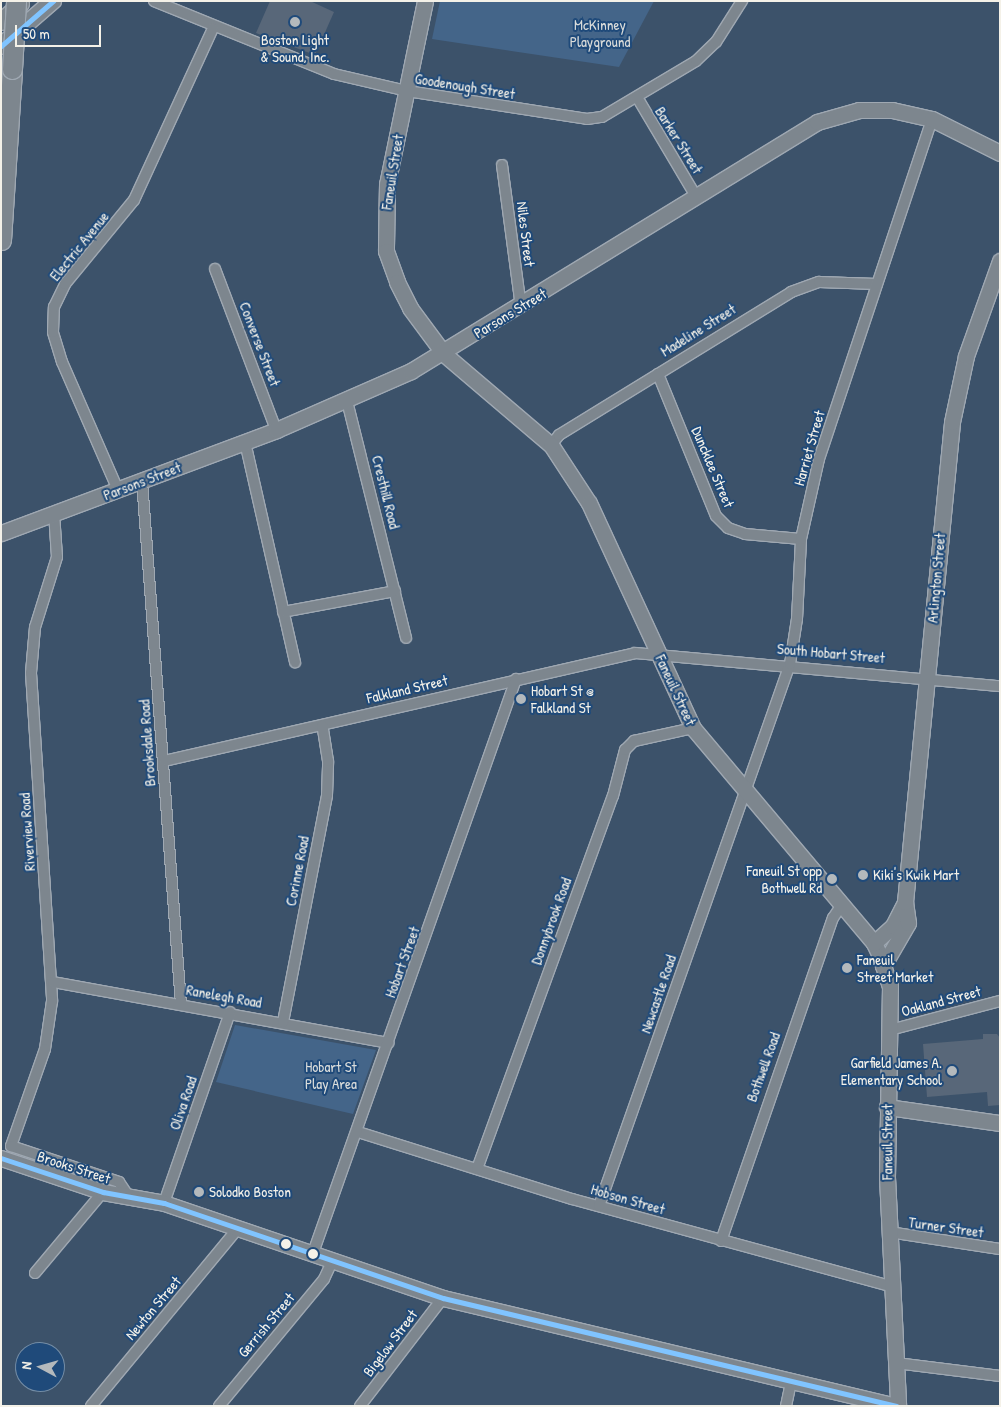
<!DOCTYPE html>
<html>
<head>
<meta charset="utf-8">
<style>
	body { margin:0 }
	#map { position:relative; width:1001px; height:1407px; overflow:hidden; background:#3c526a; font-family:"Patrick Hand",sans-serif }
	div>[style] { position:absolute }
	.green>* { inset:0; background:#446589 }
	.building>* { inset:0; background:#586779 }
	.roads { filter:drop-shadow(1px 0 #9fa8b2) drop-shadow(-1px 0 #9fa8b2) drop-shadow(0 1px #9fa8b2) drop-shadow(0 -1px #9fa8b2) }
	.street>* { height:10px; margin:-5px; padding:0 5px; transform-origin:5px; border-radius:5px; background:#7d868e }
	.secondary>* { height:15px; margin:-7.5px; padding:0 7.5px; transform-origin:7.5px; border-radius:7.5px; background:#7d868e }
	.primary>* { height:16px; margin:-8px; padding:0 8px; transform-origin:8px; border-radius:8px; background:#7d868e }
	.highway>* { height:19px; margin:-9.5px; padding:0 9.5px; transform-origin:9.5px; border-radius:9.5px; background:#7d868e }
	.bridges { filter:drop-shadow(1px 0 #9fa8b2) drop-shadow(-1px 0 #9fa8b2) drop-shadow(0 1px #9fa8b2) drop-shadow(0 -1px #9fa8b2) }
	.highway-bridge>* { height:19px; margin:-9.5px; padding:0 9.5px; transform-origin:9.5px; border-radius:9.5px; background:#7d868e }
	.bus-1>* { height:5px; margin:-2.5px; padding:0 2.5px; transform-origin:2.5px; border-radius:2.5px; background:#80c4ff }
	.dots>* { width:14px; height:14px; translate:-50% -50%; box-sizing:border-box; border:2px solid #1f4a7a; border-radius:50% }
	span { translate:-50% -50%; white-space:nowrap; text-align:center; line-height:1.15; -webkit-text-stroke:4px #1f4a7a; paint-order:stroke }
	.park-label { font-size:15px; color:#dadcda }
	.poi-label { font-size:15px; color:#f4f1e8 }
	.left { translate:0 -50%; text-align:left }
	.right { translate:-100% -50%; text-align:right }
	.street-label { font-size:15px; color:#f4f1e8 }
	.frame { position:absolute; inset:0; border:2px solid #f4f1e8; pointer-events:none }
	.north { position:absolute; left:15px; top:1342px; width:50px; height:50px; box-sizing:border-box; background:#1f4a7a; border:1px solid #748da6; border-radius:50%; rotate:276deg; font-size:14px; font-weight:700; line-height:20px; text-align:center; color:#f4f1e8 }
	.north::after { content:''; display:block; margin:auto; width:18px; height:22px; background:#b4b9bc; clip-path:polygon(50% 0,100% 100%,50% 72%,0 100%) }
	.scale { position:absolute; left:15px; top:25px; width:86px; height:22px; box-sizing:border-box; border:2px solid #f4f1e8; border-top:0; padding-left:6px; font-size:15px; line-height:18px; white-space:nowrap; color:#f4f1e8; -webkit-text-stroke:4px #1f4a7a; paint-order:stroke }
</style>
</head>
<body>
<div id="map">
	<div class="green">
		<i style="clip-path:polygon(440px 1px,654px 1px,619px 67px,432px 39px)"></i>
		<i style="clip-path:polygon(235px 1025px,376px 1050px,353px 1114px,216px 1082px)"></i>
	</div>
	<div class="building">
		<i style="clip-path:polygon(270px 1px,310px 1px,334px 12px,315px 55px,256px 33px)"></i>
		<i style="clip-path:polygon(983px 1034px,997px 1034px,1000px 1038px,1000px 1105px,988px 1106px,987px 1092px,927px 1097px,923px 1044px,983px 1039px)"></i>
	</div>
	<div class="roads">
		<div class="street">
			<i style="left:154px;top:1px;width:194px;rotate:22.1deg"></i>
			<i style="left:334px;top:74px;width:75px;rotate:13.1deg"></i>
			<i style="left:407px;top:91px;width:182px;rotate:8.8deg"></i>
			<i style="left:587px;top:119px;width:15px;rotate:-8deg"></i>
			<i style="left:602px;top:117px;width:109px;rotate:-30.8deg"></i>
			<i style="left:696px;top:61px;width:28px;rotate:-44deg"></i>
			<i style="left:716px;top:42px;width:49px;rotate:-57.6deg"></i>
			<i style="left:637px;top:97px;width:117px;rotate:59.3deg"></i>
			<i style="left:502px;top:165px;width:143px;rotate:82.4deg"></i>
			<i style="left:215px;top:269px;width:172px;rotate:69.2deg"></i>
			<i style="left:658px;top:374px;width:153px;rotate:67.8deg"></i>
			<i style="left:716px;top:516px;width:17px;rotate:45deg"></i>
			<i style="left:728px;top:528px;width:18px;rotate:19deg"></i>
			<i style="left:745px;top:534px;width:56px;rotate:5.1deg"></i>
			<i style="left:347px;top:401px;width:244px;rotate:76deg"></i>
			<i style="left:245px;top:442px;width:226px;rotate:77.2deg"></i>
			<i style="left:551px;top:445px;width:13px;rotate:-51deg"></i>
			<i style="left:559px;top:435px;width:273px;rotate:-31.6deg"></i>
			<i style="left:791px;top:292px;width:30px;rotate:-20deg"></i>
			<i style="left:819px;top:282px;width:58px;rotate:2deg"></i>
			<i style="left:142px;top:481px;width:524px;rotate:85.74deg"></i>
			<i style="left:118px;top:490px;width:140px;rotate:-113.6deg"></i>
			<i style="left:62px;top:362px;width:31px;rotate:-107deg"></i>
			<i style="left:53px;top:332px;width:25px;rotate:-88deg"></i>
			<i style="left:54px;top:307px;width:25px;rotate:-64deg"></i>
			<i style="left:65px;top:284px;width:109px;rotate:-50.6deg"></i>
			<i style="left:134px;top:200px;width:189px;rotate:-65.3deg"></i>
			<i style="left:54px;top:513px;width:44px;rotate:86.1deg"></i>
			<i style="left:57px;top:557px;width:73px;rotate:107.4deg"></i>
			<i style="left:35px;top:627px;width:46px;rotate:95deg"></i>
			<i style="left:31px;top:673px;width:329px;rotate:86.3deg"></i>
			<i style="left:52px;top:1001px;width:49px;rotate:98.3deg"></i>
			<i style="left:45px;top:1049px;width:103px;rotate:109.3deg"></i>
			<i style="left:11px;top:1146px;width:114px;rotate:18.4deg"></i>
			<i style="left:119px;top:1182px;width:18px;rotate:56deg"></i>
			<i style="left:283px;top:612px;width:114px;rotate:-10.6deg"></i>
			<i style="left:164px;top:761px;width:483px;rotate:-12.9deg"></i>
			<i style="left:635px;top:653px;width:366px;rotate:5.2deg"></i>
			<i style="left:53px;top:982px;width:341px;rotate:10.3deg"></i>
			<i style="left:283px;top:1022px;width:231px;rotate:-79deg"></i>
			<i style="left:327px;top:795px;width:34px;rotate:-88deg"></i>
			<i style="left:328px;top:761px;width:36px;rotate:-99deg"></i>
			<i style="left:890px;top:1030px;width:114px;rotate:-14.8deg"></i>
			<i style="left:358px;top:1132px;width:224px;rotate:17.4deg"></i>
			<i style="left:572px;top:1199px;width:333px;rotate:15.3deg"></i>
			<i style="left:477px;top:1169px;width:397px;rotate:-70deg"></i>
			<i style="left:613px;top:796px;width:48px;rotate:-75.4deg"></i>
			<i style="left:625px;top:750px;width:13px;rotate:-45deg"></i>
			<i style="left:634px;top:741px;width:60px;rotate:-12.4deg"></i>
			<i style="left:164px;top:1203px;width:202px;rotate:-70.9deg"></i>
			<i style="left:599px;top:1206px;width:575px;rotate:-70.59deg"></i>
			<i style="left:790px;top:664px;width:46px;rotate:-81.2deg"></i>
			<i style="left:797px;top:619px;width:80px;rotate:-87.1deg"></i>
			<i style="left:801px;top:539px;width:82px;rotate:-77.3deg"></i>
			<i style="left:819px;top:459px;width:358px;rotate:-71.6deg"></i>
			<i style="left:889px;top:1232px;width:112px;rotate:8.7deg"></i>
			<i style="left:721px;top:1241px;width:342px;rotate:-70.9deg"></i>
			<i style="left:833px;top:918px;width:14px;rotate:-56deg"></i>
			<i style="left:313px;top:1253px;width:609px;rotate:-70.52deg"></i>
			<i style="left:35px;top:1273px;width:106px;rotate:-50deg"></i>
			<i style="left:896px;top:1363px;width:105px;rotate:7.1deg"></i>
			<i style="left:91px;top:1406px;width:231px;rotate:-50.4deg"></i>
			<i style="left:219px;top:1406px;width:165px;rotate:-50.4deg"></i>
			<i style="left:324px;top:1279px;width:21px;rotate:-65deg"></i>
			<i style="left:360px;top:1406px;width:136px;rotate:-52.5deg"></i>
			<i style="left:786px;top:1406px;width:25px;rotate:-78deg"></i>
		</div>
		<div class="secondary">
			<i style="left:425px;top:1px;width:187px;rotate:101.7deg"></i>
			<i style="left:387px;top:184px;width:67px;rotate:90.9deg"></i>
			<i style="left:386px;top:251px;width:33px;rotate:70deg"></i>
			<i style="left:397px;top:282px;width:29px;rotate:63deg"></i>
			<i style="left:410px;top:308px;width:57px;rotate:53.5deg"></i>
			<i style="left:444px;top:354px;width:140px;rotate:40.4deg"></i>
			<i style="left:551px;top:445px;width:69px;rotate:56.8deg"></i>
			<i style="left:589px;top:503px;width:248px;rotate:65.2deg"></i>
			<i style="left:693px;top:728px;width:281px;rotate:49.9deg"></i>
			<i style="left:874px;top:943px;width:14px;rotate:65deg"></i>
			<i style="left:880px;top:956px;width:32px;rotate:72deg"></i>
			<i style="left:890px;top:986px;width:191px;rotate:90.9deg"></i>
			<i style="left:887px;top:1177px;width:229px;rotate:87.2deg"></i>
			<i style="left:1px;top:533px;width:294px;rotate:-20.5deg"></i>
			<i style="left:276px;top:430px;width:147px;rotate:-23.6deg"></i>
			<i style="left:411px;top:371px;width:476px;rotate:-31.5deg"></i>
			<i style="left:817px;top:122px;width:44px;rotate:-15.9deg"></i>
			<i style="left:859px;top:110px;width:33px"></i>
			<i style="left:892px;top:110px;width:41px;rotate:12.7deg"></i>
			<i style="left:932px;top:119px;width:76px;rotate:26.6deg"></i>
			<i style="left:874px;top:943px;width:25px;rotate:-42deg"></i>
			<i style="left:893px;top:926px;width:27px;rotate:-63deg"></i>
			<i style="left:883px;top:966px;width:50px;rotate:-59.8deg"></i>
			<i style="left:908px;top:923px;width:21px;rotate:-98deg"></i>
			<i style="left:905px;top:902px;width:482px;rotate:-84.4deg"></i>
			<i style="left:952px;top:422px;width:67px;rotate:-78deg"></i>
			<i style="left:966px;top:356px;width:101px;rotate:-70.3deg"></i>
			<i style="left:887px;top:1107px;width:114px;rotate:8.1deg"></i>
			<i style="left:1px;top:1158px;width:108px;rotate:18.4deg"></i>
			<i style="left:103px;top:1192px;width:62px;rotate:10.2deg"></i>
			<i style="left:164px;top:1203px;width:295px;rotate:18.8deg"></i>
			<i style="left:443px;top:1298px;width:467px;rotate:13.4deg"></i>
		</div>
		<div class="primary">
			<i style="left:1px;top:22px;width:27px;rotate:-42deg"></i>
			<i style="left:1px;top:46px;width:69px;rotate:-40.9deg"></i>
		</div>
		<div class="highway">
			<i style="left:1px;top:240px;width:171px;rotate:-86.3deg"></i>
		</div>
	</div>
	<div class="bridges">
		<div class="highway-bridge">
			<i style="left:12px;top:69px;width:68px;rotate:-86.6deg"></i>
		</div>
	</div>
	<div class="bus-1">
		<i style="left:1px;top:46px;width:69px;rotate:-40.9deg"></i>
		<i style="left:1px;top:1158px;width:108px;rotate:18.4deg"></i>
		<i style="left:103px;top:1192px;width:62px;rotate:10.2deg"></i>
		<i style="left:164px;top:1203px;width:295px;rotate:18.8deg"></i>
		<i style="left:443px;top:1298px;width:466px;rotate:13.4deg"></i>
	</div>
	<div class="dots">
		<i style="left:295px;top:22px;background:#b4b9bc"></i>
		<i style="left:521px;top:699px;background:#b4b9bc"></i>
		<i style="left:863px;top:875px;background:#b4b9bc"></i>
		<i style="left:832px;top:879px;background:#b4b9bc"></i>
		<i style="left:847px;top:968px;background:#b4b9bc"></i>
		<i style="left:952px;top:1071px;background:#b4b9bc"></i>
		<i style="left:199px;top:1192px;background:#b4b9bc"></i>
		<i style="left:286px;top:1244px;background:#f4f1e8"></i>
		<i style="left:313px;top:1254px;background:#f4f1e8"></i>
	</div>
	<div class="park-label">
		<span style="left:600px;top:33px">McKinney<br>Playground</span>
		<span style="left:331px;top:1075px">Hobart St<br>Play Area</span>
	</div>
	<div class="poi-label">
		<span style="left:295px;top:48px">Boston Light<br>&amp; Sound, Inc.</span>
		<span class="left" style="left:531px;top:699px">Hobart St @<br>Falkland St</span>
		<span class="right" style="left:822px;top:879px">Faneuil St opp<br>Bothwell Rd</span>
		<span class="left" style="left:873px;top:875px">Kiki's Kwik Mart</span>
		<span class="left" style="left:857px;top:968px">Faneuil<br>Street Market</span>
		<span class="right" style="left:942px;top:1071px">Garfield James A.<br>Elementary School</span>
		<span class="left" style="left:209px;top:1192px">Solodko Boston</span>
	</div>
	<div class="street-label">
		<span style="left:465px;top:86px;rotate:9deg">Goodenough Street</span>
		<span style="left:679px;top:140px;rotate:58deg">Barker Street</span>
		<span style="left:392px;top:172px;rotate:-81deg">Faneuil Street</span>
		<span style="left:526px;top:234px;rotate:83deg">Niles Street</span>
		<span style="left:79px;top:246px;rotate:-51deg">Electric Avenue</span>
		<span style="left:510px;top:313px;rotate:-31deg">Parsons Street</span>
		<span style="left:698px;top:330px;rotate:-32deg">Madeline Street</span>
		<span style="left:260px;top:344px;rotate:69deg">Converse Street</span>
		<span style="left:809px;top:448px;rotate:-74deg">Harriet Street</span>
		<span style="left:713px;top:467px;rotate:67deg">Duncklee Street</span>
		<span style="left:142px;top:481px;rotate:-21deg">Parsons Street</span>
		<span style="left:386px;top:492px;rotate:76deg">Cresthill Road</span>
		<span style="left:936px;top:578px;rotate:-85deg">Arlington Street</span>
		<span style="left:831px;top:653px;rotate:5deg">South Hobart Street</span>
		<span style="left:407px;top:689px;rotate:-13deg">Falkland Street</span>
		<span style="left:676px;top:690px;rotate:65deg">Faneuil Street</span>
		<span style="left:147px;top:743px;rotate:-94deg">Brooksdale Road</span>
		<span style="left:27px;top:832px;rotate:-94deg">Riverview Road</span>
		<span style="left:297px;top:871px;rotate:-79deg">Corinne Road</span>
		<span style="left:551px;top:921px;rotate:-70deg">Donnybrook Road</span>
		<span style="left:402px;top:962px;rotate:-70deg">Hobart Street</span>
		<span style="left:658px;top:994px;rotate:-71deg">Newcastle Road</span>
		<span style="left:224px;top:996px;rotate:10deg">Ranelegh Road</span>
		<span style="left:941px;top:1001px;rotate:-15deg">Oakland Street</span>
		<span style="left:763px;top:1067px;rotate:-70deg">Bothwell Road</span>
		<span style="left:183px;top:1103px;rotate:-71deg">Oliva Road</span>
		<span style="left:887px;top:1142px;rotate:-90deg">Faneuil Street</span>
		<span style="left:74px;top:1167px;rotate:18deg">Brooks Street</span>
		<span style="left:628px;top:1199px;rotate:16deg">Hobson Street</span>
		<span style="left:946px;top:1227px;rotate:8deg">Turner Street</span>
		<span style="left:153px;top:1308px;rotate:-50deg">Newton Street</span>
		<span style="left:266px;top:1325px;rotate:-50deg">Gerrish Street</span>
		<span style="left:390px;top:1343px;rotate:-53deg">Bigelow Street</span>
	</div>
	<div class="frame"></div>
	<div class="north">N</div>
	<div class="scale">50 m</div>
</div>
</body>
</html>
